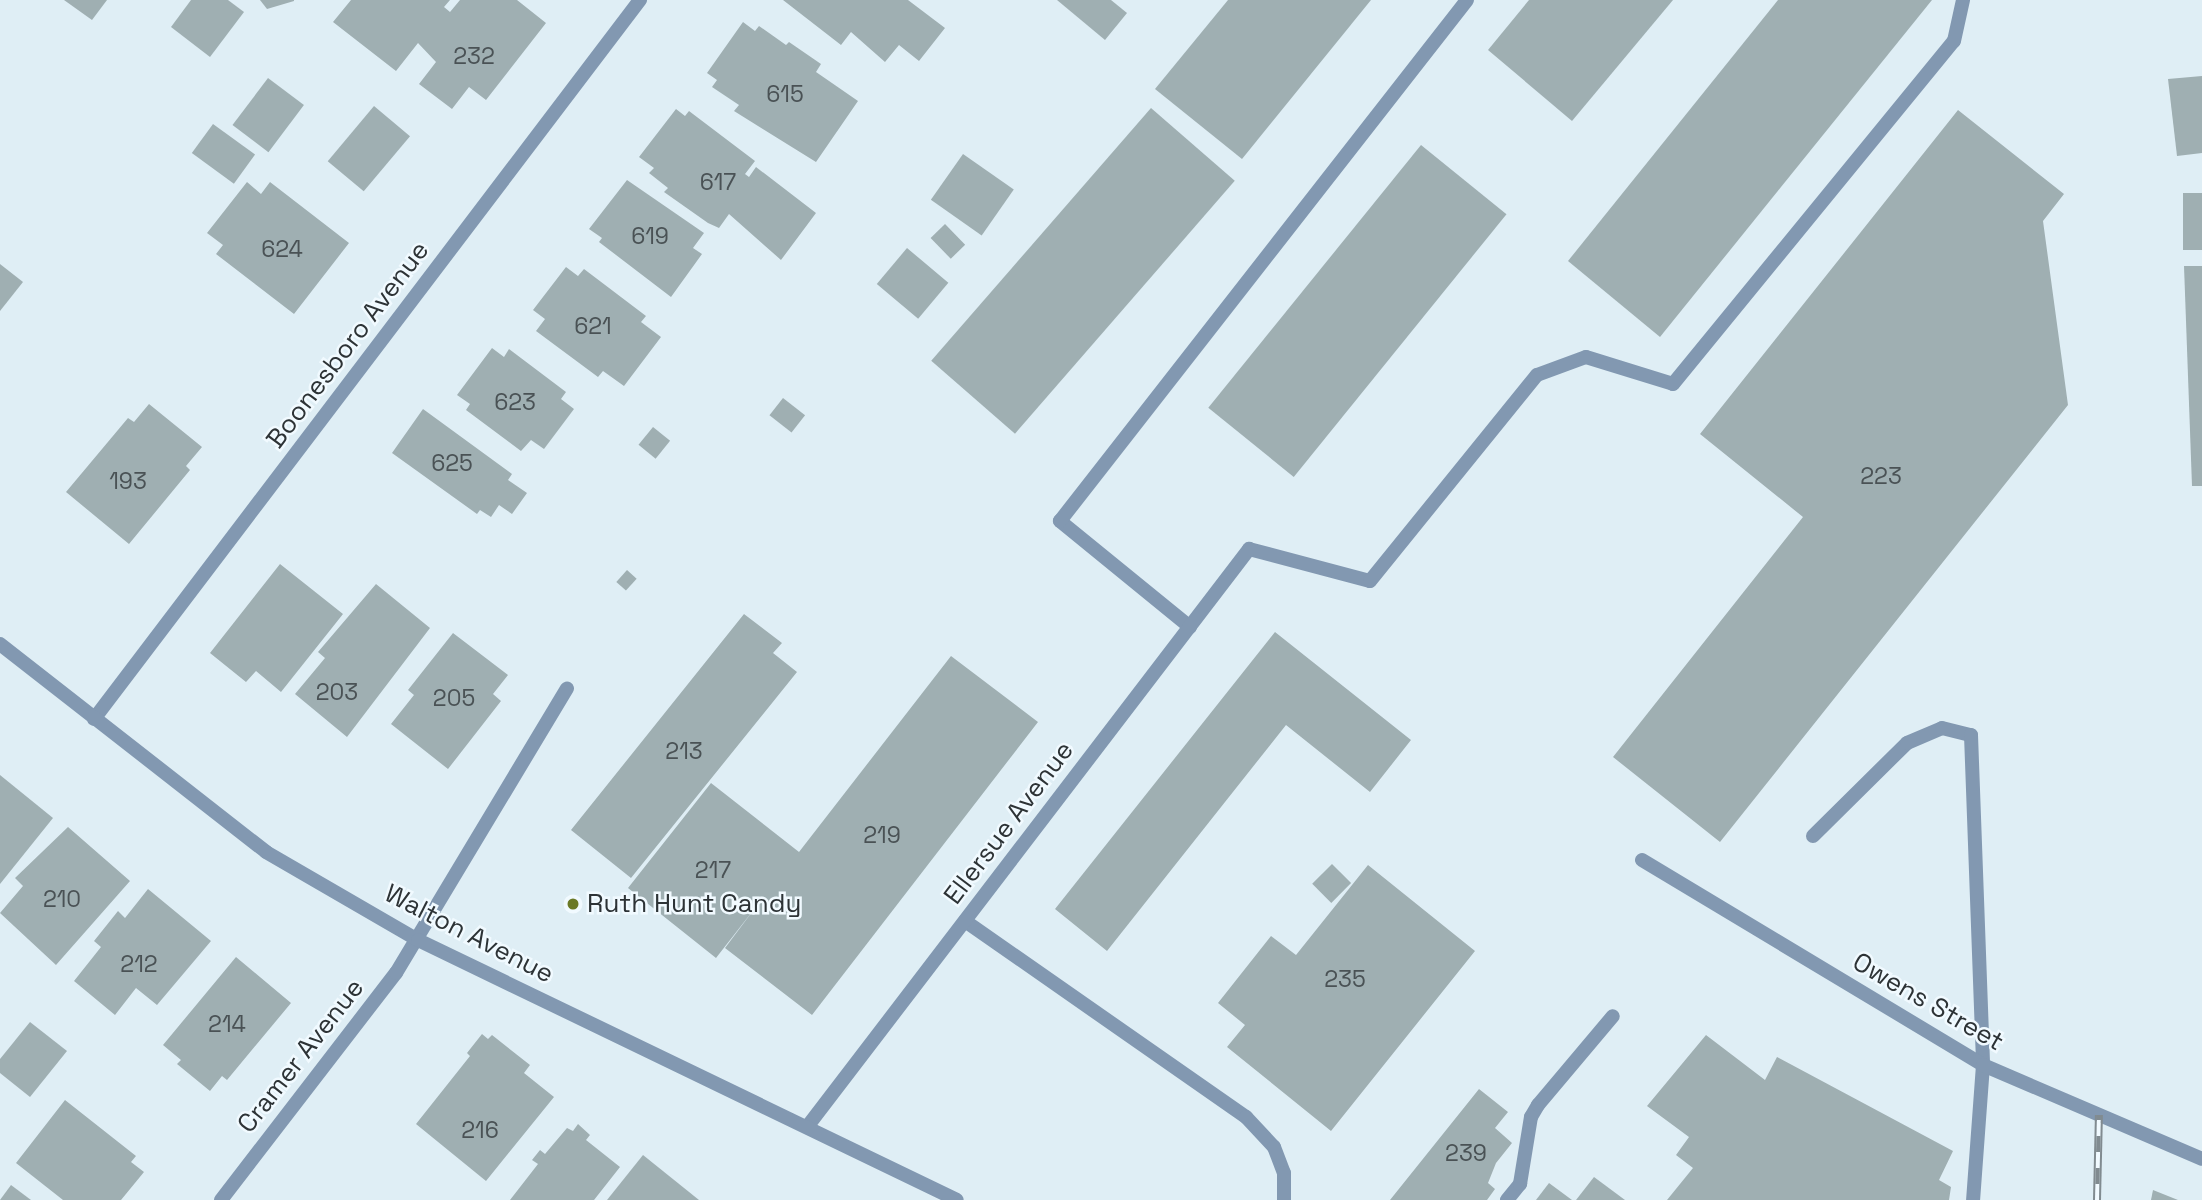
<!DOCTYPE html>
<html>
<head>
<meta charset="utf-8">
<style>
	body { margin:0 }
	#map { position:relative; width:2202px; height:1200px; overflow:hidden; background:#dfeef5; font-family:"Space Grotesk",sans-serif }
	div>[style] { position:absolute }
	.building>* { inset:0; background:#9fafb2; transform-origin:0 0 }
	.service>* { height:14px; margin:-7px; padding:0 7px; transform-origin:7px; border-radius:7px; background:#8298b1 }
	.minor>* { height:14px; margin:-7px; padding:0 7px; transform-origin:7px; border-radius:7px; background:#8298b1 }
	.tertiary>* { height:14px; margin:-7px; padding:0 7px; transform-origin:7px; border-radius:7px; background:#8298b1 }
	.rail>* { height:8px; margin-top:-4px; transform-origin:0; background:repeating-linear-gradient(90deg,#f1faff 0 16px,#818b90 0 32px); box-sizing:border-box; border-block:2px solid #818b90 }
	.dots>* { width:19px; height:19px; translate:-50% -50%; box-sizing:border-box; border:4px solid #f1faff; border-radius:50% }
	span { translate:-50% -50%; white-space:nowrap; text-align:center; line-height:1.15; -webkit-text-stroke:5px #f1faff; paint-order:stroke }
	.number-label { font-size:23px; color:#4a5255 }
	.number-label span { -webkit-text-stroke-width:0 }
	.street-label { font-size:26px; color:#2d3336 }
	.poi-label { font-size:26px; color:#2d3336 }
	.left { translate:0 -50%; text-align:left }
</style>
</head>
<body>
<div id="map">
	<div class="building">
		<i style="clip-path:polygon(64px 0,107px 0,92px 20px)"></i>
		<i style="clip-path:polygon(191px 0,228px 0,244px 12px,210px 57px,171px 27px)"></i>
		<i style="clip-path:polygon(260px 0,294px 0,294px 1px,267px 9px)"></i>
		<i style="clip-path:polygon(351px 0,450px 0,444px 7px,450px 12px,460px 0,517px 0,546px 23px,486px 100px,469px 87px,452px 109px,419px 84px,436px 62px,418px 43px,396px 71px,333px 22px)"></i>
		<i style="clip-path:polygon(783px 0,908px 0,945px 28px,919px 61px,899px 45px,885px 62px,851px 32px,841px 45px)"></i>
		<i style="clip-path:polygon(1057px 0,1111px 0,1127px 13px,1105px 40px)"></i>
		<i style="clip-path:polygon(1228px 0,1371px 0,1242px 159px,1155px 89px)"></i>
		<i style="clip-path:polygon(1529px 0,1673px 0,1572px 121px,1488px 50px)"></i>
		<i style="clip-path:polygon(1778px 0,1932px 0,1660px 337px,1568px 261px)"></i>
		<i style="clip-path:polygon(743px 22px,755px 31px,759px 26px,786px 45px,789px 42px,821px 64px,816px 72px,858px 101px,816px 162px,734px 111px,739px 105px,712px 87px,717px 80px,707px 73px)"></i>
		<i style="clip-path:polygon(2202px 76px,2202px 153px,2177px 156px,2168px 79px)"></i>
		<i style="left:268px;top:78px;width:45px;height:59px;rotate:37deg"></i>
		<i style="left:374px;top:106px;width:47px;height:72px;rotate:40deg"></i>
		<i style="left:1151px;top:108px;width:111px;height:335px;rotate:41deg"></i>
		<i style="clip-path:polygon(676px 109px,685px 116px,689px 111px,755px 161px,745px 174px,749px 177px,756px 167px,816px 213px,781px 260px,729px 214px,719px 228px,708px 223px,664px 192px,668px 188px,649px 173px,654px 168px,639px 157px)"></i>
		<i style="clip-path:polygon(1958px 110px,2064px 194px,2043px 221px,2068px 405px,1720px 842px,1613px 757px,1803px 517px,1700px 434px)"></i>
		<i style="left:213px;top:124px;width:52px;height:36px;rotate:36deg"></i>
		<i style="left:1421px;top:145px;width:110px;height:338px;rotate:39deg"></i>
		<i style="left:963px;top:154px;width:62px;height:56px;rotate:35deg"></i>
		<i style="clip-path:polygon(627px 180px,704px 233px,693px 248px,702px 254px,671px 297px,599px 242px,602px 238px,589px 229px)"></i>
		<i style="clip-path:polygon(247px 182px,261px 194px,270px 182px,349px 243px,294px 314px,216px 254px,223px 245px,207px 233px)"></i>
		<i style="left:2202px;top:193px;width:57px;height:19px;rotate:90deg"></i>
		<i style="left:945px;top:224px;width:29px;height:20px;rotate:46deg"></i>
		<i style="left:907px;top:248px;width:54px;height:47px;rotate:40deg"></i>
		<i style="clip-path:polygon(0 264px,23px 282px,0 311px)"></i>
		<i style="clip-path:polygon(2184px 266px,2202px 266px,2202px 486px,2192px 486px)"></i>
		<i style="clip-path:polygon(566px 267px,578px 276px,584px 269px,646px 316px,641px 322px,661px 337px,624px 386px,603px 371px,598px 377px,536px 331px,545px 319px,533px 310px)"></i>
		<i style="clip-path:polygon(492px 348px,504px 357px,509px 349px,566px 392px,561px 399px,574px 409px,544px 449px,531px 440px,521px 451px,466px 410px,470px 404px,457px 395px)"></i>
		<i style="left:783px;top:398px;width:28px;height:22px;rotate:38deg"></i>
		<i style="clip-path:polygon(149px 404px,202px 447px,186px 466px,190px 470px,129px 544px,66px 492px,128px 418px,134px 422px)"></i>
		<i style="clip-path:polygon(423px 409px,512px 474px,508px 480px,527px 493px,512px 514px,499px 505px,491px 517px,480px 510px,477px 514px,392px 453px)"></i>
		<i style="left:653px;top:427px;width:22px;height:23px;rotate:39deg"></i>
		<i style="clip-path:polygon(280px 564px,343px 614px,281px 692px,256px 671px,246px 682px,210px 653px)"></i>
		<i style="left:627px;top:570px;width:13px;height:16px;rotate:42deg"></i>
		<i style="clip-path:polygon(376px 584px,430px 628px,347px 737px,295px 694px,325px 658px,318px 652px)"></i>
		<i style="clip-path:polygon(744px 614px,782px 643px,773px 653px,797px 672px,631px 878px,571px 830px)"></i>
		<i style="clip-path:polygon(1275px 632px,1411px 740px,1370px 792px,1286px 725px,1107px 951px,1055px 909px)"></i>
		<i style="clip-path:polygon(453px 633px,508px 675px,493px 694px,501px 701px,448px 769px,391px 724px,414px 695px,408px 690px)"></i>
		<i style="clip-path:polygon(951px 656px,1038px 722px,812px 1015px,725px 948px,755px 908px,716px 958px,628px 888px,711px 783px,799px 852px)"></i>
		<i style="clip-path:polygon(0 775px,53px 818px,0 884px)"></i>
		<i style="clip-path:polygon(68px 827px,130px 881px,56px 965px,0 913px,23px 886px,15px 878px)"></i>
		<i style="left:1332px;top:864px;width:27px;height:28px;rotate:45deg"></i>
		<i style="clip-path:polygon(1368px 865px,1475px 951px,1331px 1131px,1227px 1047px,1245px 1025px,1218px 1003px,1271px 936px,1296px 955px)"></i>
		<i style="clip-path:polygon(148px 889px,211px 941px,157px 1005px,136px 988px,115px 1015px,74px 981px,101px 947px,94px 941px,118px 911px,125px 918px)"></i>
		<i style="clip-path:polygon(236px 957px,291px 1003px,227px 1080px,222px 1076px,210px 1091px,177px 1064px,181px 1060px,163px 1045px)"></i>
		<i style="clip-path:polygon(30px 1022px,67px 1051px,30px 1097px,0 1073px,0 1059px)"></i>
		<i style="clip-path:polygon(482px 1034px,488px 1039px,492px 1035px,530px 1065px,524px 1073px,554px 1097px,486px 1181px,416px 1124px,470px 1056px,467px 1053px)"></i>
		<i style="clip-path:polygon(1706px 1035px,1765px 1080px,1777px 1057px,1953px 1151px,1939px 1180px,1951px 1187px,1949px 1200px,1667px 1200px,1693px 1168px,1676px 1155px,1689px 1137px,1647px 1106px)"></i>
		<i style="clip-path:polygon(1479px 1089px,1508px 1112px,1495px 1128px,1512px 1143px,1496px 1163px,1488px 1183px,1495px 1189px,1487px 1200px,1390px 1200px)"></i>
		<i style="clip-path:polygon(65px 1100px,136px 1156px,131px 1162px,144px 1172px,121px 1200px,63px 1200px,16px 1163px)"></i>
		<i style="clip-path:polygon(578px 1124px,590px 1135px,586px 1140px,620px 1167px,594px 1200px,510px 1200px,538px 1164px,532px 1160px,540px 1150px,545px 1154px,567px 1128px,573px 1131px)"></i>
		<i style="clip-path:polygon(643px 1155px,699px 1200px,607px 1200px)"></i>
		<i style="clip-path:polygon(1594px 1177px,1625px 1200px,1576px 1200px)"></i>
		<i style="clip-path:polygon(1549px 1183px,1572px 1200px,1536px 1200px)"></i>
		<i style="clip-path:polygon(11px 1185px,31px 1200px,0 1200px)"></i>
		<i style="clip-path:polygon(2153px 1190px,2178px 1200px,2151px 1200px)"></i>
	</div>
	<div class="service">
		<i style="left:1249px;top:549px;width:125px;rotate:14.8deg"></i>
		<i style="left:1370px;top:581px;width:265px;rotate:-51deg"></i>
		<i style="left:1537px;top:375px;width:52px;rotate:-20.2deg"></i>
		<i style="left:1586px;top:357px;width:91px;rotate:17.2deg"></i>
		<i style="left:1673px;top:384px;width:443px;rotate:-50.7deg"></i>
		<i style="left:1954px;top:41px;width:42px;rotate:-77.6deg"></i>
		<i style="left:1813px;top:836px;width:132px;rotate:-44.7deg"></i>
		<i style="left:1907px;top:743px;width:38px;rotate:-23deg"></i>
		<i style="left:1942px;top:728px;width:30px;rotate:14deg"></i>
		<i style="left:1971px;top:735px;width:330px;rotate:87.9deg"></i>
		<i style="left:1983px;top:1065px;width:135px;rotate:94.2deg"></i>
		<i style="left:965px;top:921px;width:343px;rotate:34.9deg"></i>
		<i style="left:1246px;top:1117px;width:41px;rotate:47deg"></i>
		<i style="left:1274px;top:1147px;width:28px;rotate:69deg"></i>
		<i style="left:1284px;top:1173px;width:27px;rotate:90deg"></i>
		<i style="left:1507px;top:1200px;width:21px;rotate:-51deg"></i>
		<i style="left:1520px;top:1184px;width:68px;rotate:-80.7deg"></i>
		<i style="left:1531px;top:1117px;width:14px;rotate:-60deg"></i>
		<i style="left:1538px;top:1105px;width:116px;rotate:-49.9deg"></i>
	</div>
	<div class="minor">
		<i style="left:1190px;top:627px;width:168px;rotate:-140.8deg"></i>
		<i style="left:1060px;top:521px;width:661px;rotate:-52deg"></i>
		<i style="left:94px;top:719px;width:903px;rotate:-52.79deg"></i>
		<i style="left:1642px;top:860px;width:398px;rotate:31deg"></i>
		<i style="left:1983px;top:1065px;width:238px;rotate:23.2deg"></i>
		<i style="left:807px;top:1127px;width:728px;rotate:-52.59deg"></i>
		<i style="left:221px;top:1200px;width:287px;rotate:-52.4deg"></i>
		<i style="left:396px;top:973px;width:332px;rotate:-59deg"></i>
	</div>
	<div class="tertiary">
		<i style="left:0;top:644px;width:338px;rotate:38deg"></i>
		<i style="left:266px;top:852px;width:176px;rotate:30.1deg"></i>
		<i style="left:418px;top:940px;width:598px;rotate:25.75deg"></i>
	</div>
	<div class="rail">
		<i style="left:2097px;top:1200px;width:85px;rotate:-88.7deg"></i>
	</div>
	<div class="dots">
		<i style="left:573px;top:904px;background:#6a7926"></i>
	</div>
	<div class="number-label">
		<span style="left:474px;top:56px">232</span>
		<span style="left:785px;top:94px">615</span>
		<span style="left:718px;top:182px">617</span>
		<span style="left:650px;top:236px">619</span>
		<span style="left:282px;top:249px">624</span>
		<span style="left:593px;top:326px">621</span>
		<span style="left:515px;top:402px">623</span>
		<span style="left:452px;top:463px">625</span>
		<span style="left:1881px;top:476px">223</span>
		<span style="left:128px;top:481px">193</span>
		<span style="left:337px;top:692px">203</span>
		<span style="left:454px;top:698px">205</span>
		<span style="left:684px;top:751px">213</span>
		<span style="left:882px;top:835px">219</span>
		<span style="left:713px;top:870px">217</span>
		<span style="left:62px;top:899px">210</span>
		<span style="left:139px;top:964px">212</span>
		<span style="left:1345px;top:979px">235</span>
		<span style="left:227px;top:1024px">214</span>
		<span style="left:480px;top:1130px">216</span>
		<span style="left:1466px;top:1153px">239</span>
	</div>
	<div class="street-label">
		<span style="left:348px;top:345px;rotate:-53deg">Boonesboro Avenue</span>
		<span style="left:1009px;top:823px;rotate:-53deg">Ellersue Avenue</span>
		<span style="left:469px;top:934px;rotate:27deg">Walton Avenue</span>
		<span style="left:1928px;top:1002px;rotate:30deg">Owens Street</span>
		<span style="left:301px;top:1056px;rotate:-52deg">Cramer Avenue</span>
	</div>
	<div class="poi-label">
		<span class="left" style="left:587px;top:904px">Ruth Hunt Candy</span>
	</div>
</div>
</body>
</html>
